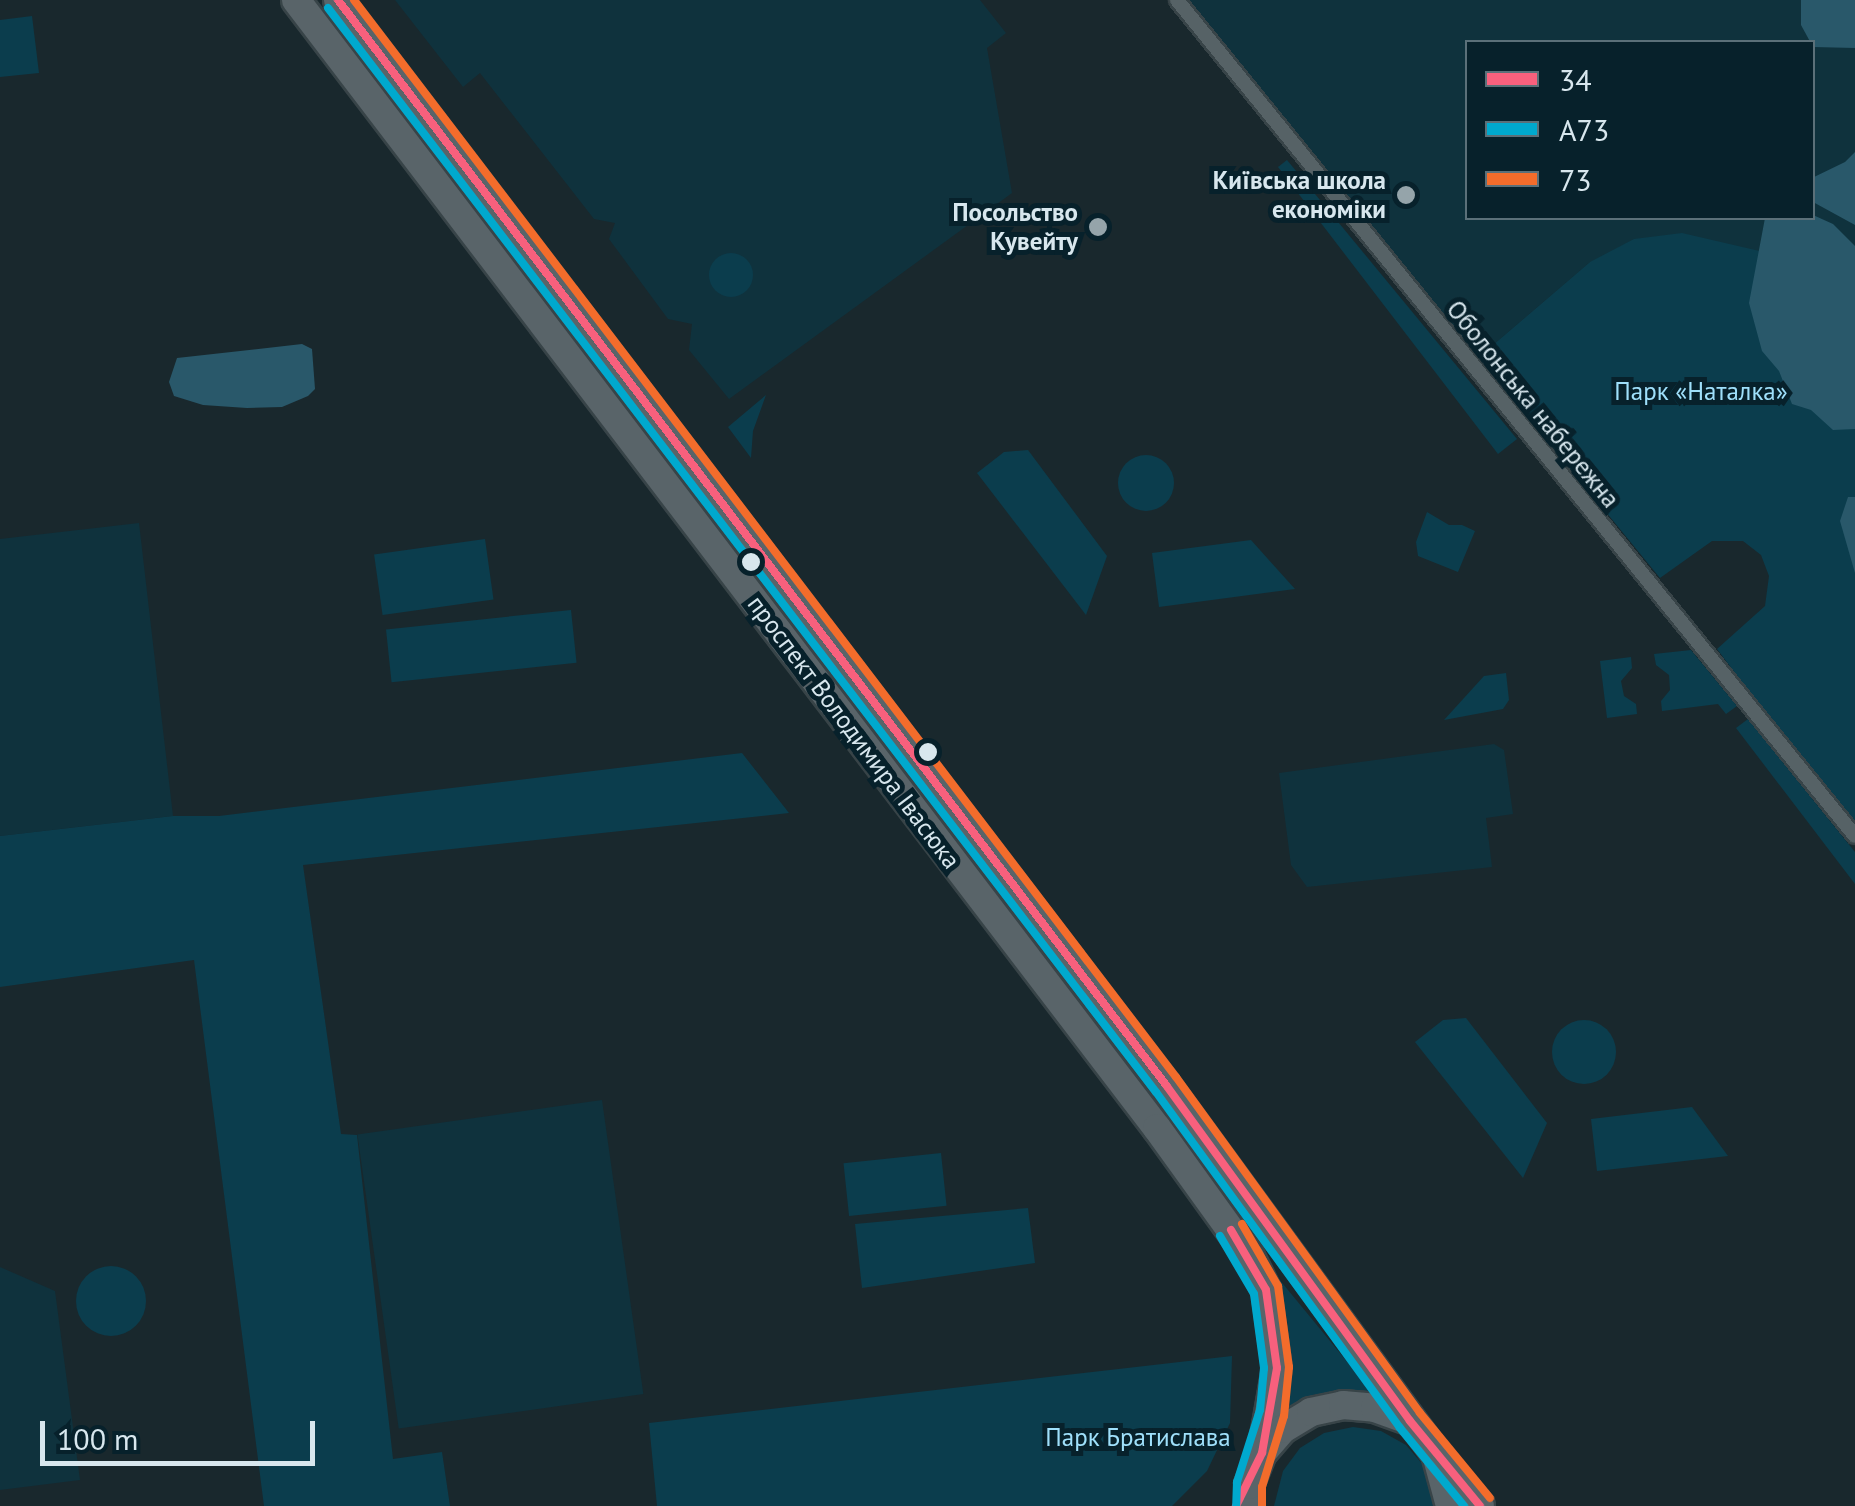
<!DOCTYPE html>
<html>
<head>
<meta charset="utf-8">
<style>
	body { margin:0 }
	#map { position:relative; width:1855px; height:1506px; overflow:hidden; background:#19282d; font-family:"PT Sans",sans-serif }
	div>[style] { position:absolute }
	.built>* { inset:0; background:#0f323d; transform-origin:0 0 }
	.green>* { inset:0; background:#0b3d4d; transform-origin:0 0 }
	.round { border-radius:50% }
	.forest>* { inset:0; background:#29586a }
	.roads { filter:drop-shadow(2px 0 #384448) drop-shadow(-2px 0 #384448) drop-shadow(0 2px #384448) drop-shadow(0 -2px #384448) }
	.pedestrian>* { height:14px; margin:-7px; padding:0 7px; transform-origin:7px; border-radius:7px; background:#566266 }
	.secondary>* { height:28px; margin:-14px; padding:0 14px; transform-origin:14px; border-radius:14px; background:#596469 }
	.bus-1>* { height:8px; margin:-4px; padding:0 4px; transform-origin:4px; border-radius:4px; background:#f8607d }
	.bus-2>* { height:8px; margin:-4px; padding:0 4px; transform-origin:4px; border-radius:4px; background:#00a9ce }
	.bus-3>* { height:8px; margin:-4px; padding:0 4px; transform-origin:4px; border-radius:4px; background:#f36c2b }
	.dots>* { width:28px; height:28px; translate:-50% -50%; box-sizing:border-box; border:5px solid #07212b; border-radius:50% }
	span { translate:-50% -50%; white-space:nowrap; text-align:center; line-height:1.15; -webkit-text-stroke:10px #07212b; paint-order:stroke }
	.poi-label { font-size:25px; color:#d8e7ee; font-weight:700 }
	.right { translate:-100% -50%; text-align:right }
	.park-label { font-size:25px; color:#9fe0fb }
	.street-label { font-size:25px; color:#d8e7ee }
	.legend { position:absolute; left:1465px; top:40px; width:350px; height:180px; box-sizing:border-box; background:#07212b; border:2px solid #5b7079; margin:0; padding:12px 18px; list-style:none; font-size:30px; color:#d8e7ee }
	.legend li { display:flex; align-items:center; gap:20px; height:50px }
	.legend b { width:50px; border:2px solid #5b7079 }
	.scale { position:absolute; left:40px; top:1421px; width:275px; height:45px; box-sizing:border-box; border:5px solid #d8e7ee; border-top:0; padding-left:12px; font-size:30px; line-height:35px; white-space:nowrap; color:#d8e7ee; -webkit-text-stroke:8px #07212b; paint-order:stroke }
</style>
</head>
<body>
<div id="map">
	<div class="built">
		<i style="clip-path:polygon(395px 0,980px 0,1006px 33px,987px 48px,1012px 193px,729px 399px,689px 350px,692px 324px,668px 319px,609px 239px,615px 223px,594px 219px,480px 73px,463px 87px)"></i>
		<i style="clip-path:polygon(evenodd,1186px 0,1855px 0,1855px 273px,1590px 262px,1479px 357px,1186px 0,1468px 42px,1812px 42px,1812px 218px,1468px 218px,1468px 42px)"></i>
		<i style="clip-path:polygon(139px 523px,173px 816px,0 836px,0 539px)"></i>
		<i style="clip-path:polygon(1494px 744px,1504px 750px,1513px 814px,1486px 818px,1492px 867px,1307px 887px,1291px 865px,1279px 773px)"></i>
		<i style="left:602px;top:1100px;width:297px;height:247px;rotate:82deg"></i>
		<i style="clip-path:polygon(0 1267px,55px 1291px,80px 1480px,0 1490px)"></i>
	</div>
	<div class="green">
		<i style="clip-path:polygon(32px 16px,39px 73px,0 77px,0 20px)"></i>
		<i style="clip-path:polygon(1287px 160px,1517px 439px,1498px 454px,1278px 167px)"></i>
		<i style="clip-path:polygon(1682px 233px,1855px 273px,1855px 832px,1717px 649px,1765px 606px,1769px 576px,1761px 555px,1743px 541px,1712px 541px,1660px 578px,1479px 357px,1590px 262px,1634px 239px)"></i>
		<i class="round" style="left:709px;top:253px;width:44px;height:44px"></i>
		<i style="clip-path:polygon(766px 395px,753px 431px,751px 458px,728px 427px)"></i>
		<i style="clip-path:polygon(1028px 450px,1107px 556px,1086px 615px,977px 473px,1004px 452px)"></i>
		<i class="round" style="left:1118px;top:455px;width:56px;height:56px"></i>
		<i style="clip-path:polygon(1427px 512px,1449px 525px,1462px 525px,1475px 531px,1458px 572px,1418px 556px,1416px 542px)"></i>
		<i style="left:485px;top:539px;width:61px;height:112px;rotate:82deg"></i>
		<i style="clip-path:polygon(1251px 540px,1295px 589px,1159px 607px,1152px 553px)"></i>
		<i style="left:571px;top:610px;width:53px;height:186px;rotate:84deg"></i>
		<i style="clip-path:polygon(1691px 650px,1737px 706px,1726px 714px,1718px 704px,1662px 711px,1661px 701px,1670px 690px,1669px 675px,1656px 665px,1654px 654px)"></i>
		<i style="clip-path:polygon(1631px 657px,1632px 668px,1621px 681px,1624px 696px,1636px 704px,1637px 714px,1607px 718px,1600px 661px)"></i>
		<i style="clip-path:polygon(1506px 673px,1509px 700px,1503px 709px,1444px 720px,1484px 676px)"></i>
		<i style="clip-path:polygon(1748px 719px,1855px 852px,1855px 884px,1736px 728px)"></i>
		<i style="clip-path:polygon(742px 753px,789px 813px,303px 865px,341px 1134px,357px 1135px,393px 1459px,442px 1452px,450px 1506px,264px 1506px,194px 960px,0 987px,0 836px,173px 816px,219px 816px)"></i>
		<i style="clip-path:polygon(1466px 1018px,1547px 1123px,1523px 1178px,1415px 1042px,1443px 1020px)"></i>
		<i class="round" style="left:1552px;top:1020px;width:64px;height:64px"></i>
		<i style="clip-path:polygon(1692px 1107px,1728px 1156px,1597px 1171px,1591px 1119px)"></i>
		<i style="left:941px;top:1153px;width:53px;height:98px;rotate:84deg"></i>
		<i style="clip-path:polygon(1028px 1208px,1035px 1263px,862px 1288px,855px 1224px)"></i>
		<i class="round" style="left:76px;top:1266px;width:70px;height:70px"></i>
		<i style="clip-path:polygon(1274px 1273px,1372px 1392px,1341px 1390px,1313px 1395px,1288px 1411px,1291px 1366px,1287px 1319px)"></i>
		<i style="clip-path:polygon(1232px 1356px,1230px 1423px,1207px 1471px,1172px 1506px,657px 1506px,649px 1423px)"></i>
		<i style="clip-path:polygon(1353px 1427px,1381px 1431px,1406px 1445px,1425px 1467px,1436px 1506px,1274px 1506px,1283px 1471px,1300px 1448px,1324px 1433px)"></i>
	</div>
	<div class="forest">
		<i style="clip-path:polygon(1801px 0,1855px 0,1855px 48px,1813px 47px,1801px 25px)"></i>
		<i style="clip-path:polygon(1855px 152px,1855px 225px,1813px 202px,1812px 178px,1845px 162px)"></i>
		<i style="clip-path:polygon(1813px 215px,1833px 224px,1855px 246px,1855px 429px,1833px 430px,1811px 410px,1792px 404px,1779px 371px,1762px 351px,1749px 303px,1765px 218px)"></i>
		<i style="clip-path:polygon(302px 344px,312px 349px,315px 389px,308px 396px,282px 407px,247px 408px,203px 405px,174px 396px,169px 382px,177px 358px)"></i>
		<i style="clip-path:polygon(1848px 497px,1855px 497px,1855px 573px,1840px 521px)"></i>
	</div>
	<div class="roads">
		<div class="pedestrian">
			<i style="left:1177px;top:0;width:1076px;rotate:50.96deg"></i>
		</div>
		<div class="secondary">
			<i style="left:296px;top:0;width:1419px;rotate:52.65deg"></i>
			<i style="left:1157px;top:1128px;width:159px;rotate:54.2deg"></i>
			<i style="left:1250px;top:1257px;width:37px;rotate:64deg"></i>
			<i style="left:1266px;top:1290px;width:79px;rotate:82deg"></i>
			<i style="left:1277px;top:1368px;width:86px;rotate:100deg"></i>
			<i style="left:338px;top:0;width:1365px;rotate:52.65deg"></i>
			<i style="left:1166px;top:1085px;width:457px;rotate:53.8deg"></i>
			<i style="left:1436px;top:1454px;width:54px;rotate:74.9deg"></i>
			<i style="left:1444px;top:1463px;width:56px;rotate:50.1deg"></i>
			<i style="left:1249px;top:1506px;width:21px;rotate:-90deg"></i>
			<i style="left:1249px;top:1485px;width:35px;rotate:-68deg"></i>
			<i style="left:1262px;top:1453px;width:32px;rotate:-49deg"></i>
			<i style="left:1283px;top:1429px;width:33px;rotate:-31deg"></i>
			<i style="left:1311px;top:1412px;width:33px;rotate:-12deg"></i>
			<i style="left:1343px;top:1405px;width:32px;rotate:5deg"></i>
			<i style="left:1375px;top:1408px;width:37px;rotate:20deg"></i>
		</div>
	</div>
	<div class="bus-1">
		<i style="left:338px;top:0;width:1365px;rotate:52.65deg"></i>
		<i style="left:1166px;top:1085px;width:415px;rotate:54deg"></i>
		<i style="left:1410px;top:1421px;width:110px;rotate:50.5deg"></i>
		<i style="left:1231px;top:1230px;width:69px;rotate:59.7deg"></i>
		<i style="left:1266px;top:1290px;width:79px;rotate:82deg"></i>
		<i style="left:1277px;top:1368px;width:86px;rotate:100deg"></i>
		<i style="left:1262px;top:1453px;width:59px;rotate:116.1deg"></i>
	</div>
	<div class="bus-2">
		<i style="left:328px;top:8px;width:1364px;rotate:52.63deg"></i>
		<i style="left:1156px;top:1092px;width:415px;rotate:54deg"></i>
		<i style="left:1400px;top:1428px;width:101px;rotate:50.6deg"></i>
		<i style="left:1220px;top:1236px;width:67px;rotate:59.6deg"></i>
		<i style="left:1254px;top:1294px;width:75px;rotate:82.3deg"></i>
		<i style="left:1264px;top:1368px;width:42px;rotate:95.4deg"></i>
		<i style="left:1260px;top:1410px;width:76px;rotate:107.7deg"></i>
		<i style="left:1237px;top:1482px;width:24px;rotate:92deg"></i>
	</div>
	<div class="bus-3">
		<i style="left:354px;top:0;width:1355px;rotate:52.65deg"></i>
		<i style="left:1176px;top:1077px;width:415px;rotate:54deg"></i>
		<i style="left:1420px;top:1413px;width:110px;rotate:50.5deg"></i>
		<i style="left:1242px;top:1224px;width:72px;rotate:59.9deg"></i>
		<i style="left:1278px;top:1286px;width:82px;rotate:82.3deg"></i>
		<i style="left:1289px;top:1367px;width:49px;rotate:95.8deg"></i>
		<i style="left:1284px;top:1416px;width:74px;rotate:107.2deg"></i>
		<i style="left:1262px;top:1487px;width:19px;rotate:90deg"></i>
	</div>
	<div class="dots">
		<i style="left:1406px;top:195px;background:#95a4aa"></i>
		<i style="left:1098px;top:227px;background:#95a4aa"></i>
		<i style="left:751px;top:562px;background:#d8e7ee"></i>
		<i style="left:928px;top:752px;background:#d8e7ee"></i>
	</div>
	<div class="poi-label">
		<span class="right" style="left:1386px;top:195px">Київська школа<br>економіки</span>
		<span class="right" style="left:1078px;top:227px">Посольство<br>Кувейту</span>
	</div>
	<div class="park-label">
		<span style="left:1701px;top:391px">Парк «Наталка»</span>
		<span style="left:1138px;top:1437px">Парк Братислава</span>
	</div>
	<div class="street-label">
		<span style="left:1533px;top:404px;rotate:51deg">Оболонська набережна</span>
		<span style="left:854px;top:732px;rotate:53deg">проспект Володимира Івасюка</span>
	</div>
	<ul class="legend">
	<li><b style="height:12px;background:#f8607d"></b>34</li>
	<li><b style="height:12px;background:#00a9ce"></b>А73</li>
	<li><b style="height:12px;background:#f36c2b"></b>73</li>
	</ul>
	<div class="scale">100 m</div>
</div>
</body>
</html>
